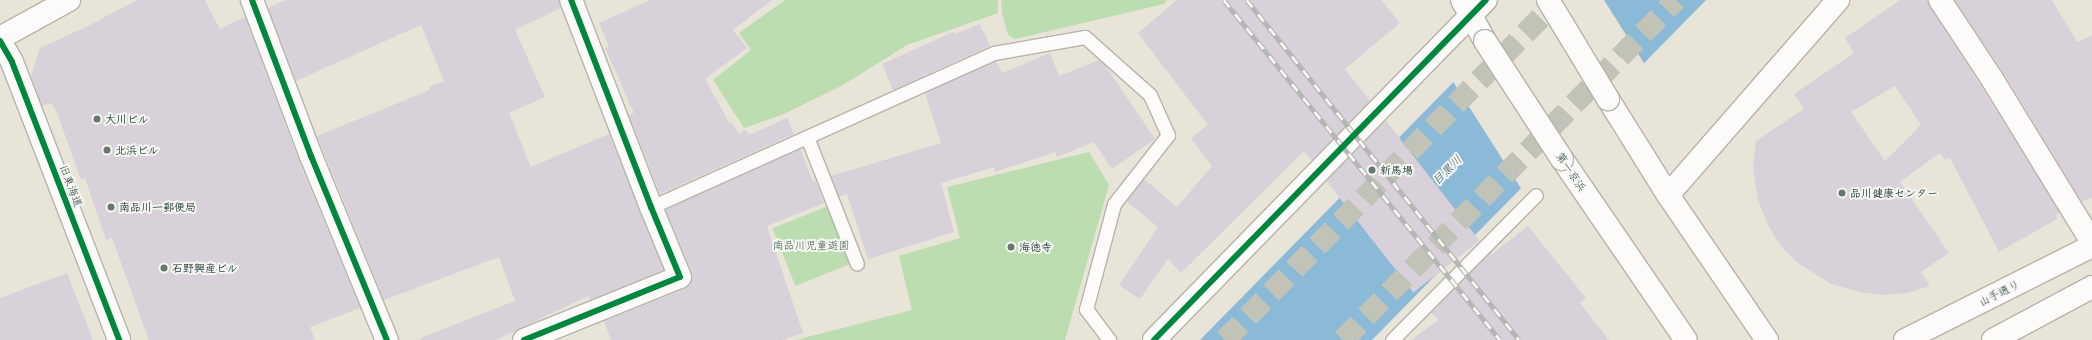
<!DOCTYPE html>
<html>
<head>
<meta charset="utf-8">
<style>
	body { margin:0 }
	#map { position:relative; width:2092px; height:340px; overflow:hidden; background:#e9e4d8; font-family:Mali,"Klee One",sans-serif }
	div>[style] { position:absolute }
	.green>* { inset:0; background:#bcddaf; transform-origin:0 0 }
	.water>* { inset:0; background:#8bb9d8 }
	.pier>* { inset:0; background:#e9e4d8 }
	.building>* { inset:0; background:#d8d1da; transform-origin:0 0 }
	.highway-tunnel>* { height:22px; margin-top:-11px; transform-origin:0; background:repeating-linear-gradient(90deg,#c1c3b7 0 22px,transparent 0 33px) }
	.roads { filter:drop-shadow(1px 0 #b4b4ab) drop-shadow(-1px 0 #b4b4ab) drop-shadow(0 1px #b4b4ab) drop-shadow(0 -1px #b4b4ab) }
	.lane>* { height:13px; margin:-6.5px; padding:0 6.5px; transform-origin:6.5px; border-radius:6.5px; background:#fcfbf9 }
	.street>* { height:22px; margin:-11px; padding:0 11px; transform-origin:11px; border-radius:11px; background:#fcfbf9 }
	.secondary>* { height:22px; margin:-11px; padding:0 11px; transform-origin:11px; border-radius:11px; background:#fcfbf9 }
	.primary>* { height:22px; margin:-11px; padding:0 11px; transform-origin:11px; border-radius:11px; background:#fcfbf9 }
	.highway>* { height:22px; margin:-11px; padding:0 11px; transform-origin:11px; border-radius:11px; background:#fcfbf9 }
	.rail>* { height:4.5px; margin-top:-2.25px; transform-origin:0; background:repeating-linear-gradient(90deg,#f6f6f2 0 9px,#b3b5b3 0 18px); box-sizing:border-box; border-block:1px solid #b3b5b3 }
	.bridges { filter:drop-shadow(1px 0 #b4b4ab) drop-shadow(-1px 0 #b4b4ab) drop-shadow(0 1px #b4b4ab) drop-shadow(0 -1px #b4b4ab) }
	.highway-bridge>* { height:22px; margin:-11px; padding:0 11px; transform-origin:11px; border-radius:11px; background:#fcfbf9 }
	.cycleway>* { height:6px; margin:-3px; padding:0 3px; transform-origin:3px; border-radius:3px; background:#00873e }
	.dots>* { width:11px; height:11px; translate:-50% -50%; box-sizing:border-box; border:2px solid #f6f6f2; border-radius:50% }
	span { translate:-50% -50%; white-space:nowrap; text-align:center; line-height:1.15; -webkit-text-stroke:4px #f6f6f2; paint-order:stroke }
	.poi-label { font-size:11px; color:#1f3d34; font-weight:700 }
	.left { translate:0 -50%; text-align:left }
	.street-label { font-size:11px; color:#1f3d34 }
	.park-label { font-size:11px; color:#375c46 }
	.water-label { font-size:12px; color:#335d65; font-style:italic }
</style>
</head>
<body>
<div id="map">
	<div class="green">
		<i style="clip-path:polygon(785px 0,998px 0,998px 13px,907px 45px,843px 85px,784px 114px,744px 128px,713px 80px,751px 50px,739px 33px)"></i>
		<i style="clip-path:polygon(1001px 0,1167px 0,1164px 4px,1015px 39px,1008px 35px,1002px 13px)"></i>
		<i style="clip-path:polygon(1089px 152px,1109px 185px,1065px 340px,796px 340px,912px 310px,899px 256px,960px 238px,947px 187px)"></i>
		<i style="left:828px;top:206px;width:62px;height:60px;rotate:68deg"></i>
	</div>
	<div class="water">
		<i style="clip-path:polygon(1534px 0,1706px 0,1372px 340px,1200px 340px)"></i>
	</div>
	<div class="pier">
		<i style="clip-path:polygon(1531px 0,1604px 0,1645px 65px,1522px 190px,1452px 80px)"></i>
	</div>
	<div class="building">
		<i style="clip-path:polygon(137px 0,205px 0,220px 29px,245px 17px,299px 161px,360px 308px,310px 327px,315px 340px,149px 340px,112px 238px,106px 240px,85px 178px,81px 180px,57px 113px,52px 103px,42px 106px,31px 76px,40px 48px,88px 26px)"></i>
		<i style="clip-path:polygon(286px 0,559px 0,561px 8px,515px 30px,545px 97px,509px 113px,531px 167px,609px 134px,664px 270px,596px 298px,589px 299px,588px 296px,496px 340px,421px 340px,420px 338px,515px 301px,499px 257px,384px 300px,317px 136px,430px 90px,429px 87px,444px 81px,421px 25px,296px 81px,268px 8px)"></i>
		<i style="clip-path:polygon(650px 0,772px 0,733px 30px,747px 48px,705px 79px,730px 124px,732px 123px,739px 134px,746px 130px,749px 135px,787px 118px,794px 134px,660px 194px,629px 115px,634px 113px,605px 48px,609px 47px,599px 23px)"></i>
		<i style="clip-path:polygon(1177px 0,1381px 0,1400px 23px,1345px 69px,1370px 101px,1312px 161px,1304px 151px,1181px 273px,1168px 259px,1140px 299px,1119px 285px,1158px 227px,1126px 201px,1144px 179px,1177px 207px,1212px 166px,1191px 138px,1208px 125px,1138px 33px)"></i>
		<i style="clip-path:polygon(evenodd,1900px 0,1928px 0,1930px 7px,1981px 86px,2060px 213px,2056px 215px,2057px 219px,1999px 252px,1950px 158px,1945px 160px,1940px 153px,1900px 182px,1949px 253px,1921px 272px,1930px 286px,1908px 293px,1882px 295px,1860px 292px,1831px 284px,1795px 261px,1780px 245px,1768px 225px,1758px 200px,1753px 169px,1756px 141px,1804px 109px,1794px 94px,1854px 53px,1845px 38px,1900px 0,1895px 86px,1921px 125px,1885px 161px,1851px 112px,1895px 86px)"></i>
		<i style="clip-path:polygon(1955px 0,2052px 0,2077px 42px,2092px 35px,2092px 197px,2082px 202px,2003px 72px)"></i>
		<i style="clip-path:polygon(980px 24px,990px 46px,893px 90px,882px 64px,953px 32px,954px 34px)"></i>
		<i style="clip-path:polygon(1050px 53px,1059px 76px,1099px 60px,1105px 65px,1155px 139px,1112px 169px,1094px 142px,1057px 157px,1055px 152px,995px 172px,994px 167px,941px 183px,954px 232px,868px 259px,847px 194px,839px 197px,831px 176px,941px 143px,925px 93px,996px 61px,1002px 73px)"></i>
		<i style="left:1386px;top:121px;width:152px;height:84px;rotate:52deg"></i>
		<i style="clip-path:polygon(800px 149px,813px 181px,815px 180px,824px 203px,767px 226px,803px 333px,783px 340px,611px 340px,604px 321px,685px 289px,690px 285px,692px 279px,692px 272px,665px 209px)"></i>
		<i style="clip-path:polygon(1528px 226px,1586px 298px,1580px 303px,1609px 340px,1411px 340px,1438px 320px,1431px 312px,1490px 252px,1492px 254px)"></i>
		<i style="clip-path:polygon(67px 273px,93px 340px,0 340px,0 298px)"></i>
	</div>
	<div class="highway-tunnel">
		<i style="left:1225px;top:340px;width:476px;rotate:-45.6deg"></i>
		<i style="left:1343px;top:340px;width:476px;rotate:-45.6deg"></i>
	</div>
	<div class="roads">
		<div class="lane">
			<i style="left:807px;top:137px;width:136px;rotate:68.5deg"></i>
			<i style="left:651px;top:207px;width:376px;rotate:-24.2deg"></i>
			<i style="left:994px;top:53px;width:92px;rotate:-10deg"></i>
			<i style="left:1085px;top:37px;width:87px;rotate:41.7deg"></i>
			<i style="left:1150px;top:95px;width:44px;rotate:65.8deg"></i>
			<i style="left:1168px;top:135px;width:88px;rotate:128deg"></i>
			<i style="left:1114px;top:204px;width:109px;rotate:104.9deg"></i>
			<i style="left:1086px;top:309px;width:39px;rotate:53deg"></i>
			<i style="left:1392px;top:340px;width:204px;rotate:-45.2deg"></i>
		</div>
		<div class="street">
			<i style="left:252px;top:0;width:167px;rotate:69.3deg"></i>
			<i style="left:311px;top:156px;width:199px;rotate:67.6deg"></i>
			<i style="left:1940px;top:0;width:95px;rotate:56.6deg"></i>
			<i style="left:1992px;top:79px;width:191px;rotate:58.5deg"></i>
			<i style="left:0;top:38px;width:79px;rotate:-28.8deg"></i>
			<i style="left:524px;top:340px;width:168px;rotate:-22deg"></i>
			<i style="left:680px;top:277px;width:76px;rotate:-112.5deg"></i>
			<i style="left:651px;top:207px;width:222px;rotate:-111.1deg"></i>
		</div>
		<div class="secondary">
			<i style="left:0;top:41px;width:24px;rotate:60deg"></i>
			<i style="left:12px;top:62px;width:298px;rotate:68.9deg"></i>
			<i style="left:1668px;top:195px;width:259px;rotate:-48.9deg"></i>
			<i style="left:1154px;top:340px;width:475px;rotate:-45.7deg"></i>
		</div>
		<div class="primary">
			<i style="left:1905px;top:340px;width:209px;rotate:-26.7deg"></i>
			<i style="left:1993px;top:340px;width:112px;rotate:-28.2deg"></i>
		</div>
		<div class="highway">
			<i style="left:1462px;top:0;width:47px;rotate:60.7deg"></i>
			<i style="left:1608px;top:99px;width:113px;rotate:58deg"></i>
			<i style="left:1668px;top:195px;width:176px;rotate:55.7deg"></i>
			<i style="left:1562px;top:159px;width:219px;rotate:55.6deg"></i>
		</div>
	</div>
	<div class="rail">
		<i style="left:1224px;top:0;width:438px;rotate:50.9deg"></i>
		<i style="left:1247px;top:0;width:435px;rotate:51.3deg"></i>
	</div>
	<div class="bridges">
		<div class="highway-bridge">
			<i style="left:1548px;top:0;width:116px;rotate:58.8deg"></i>
			<i style="left:1485px;top:41px;width:141px;rotate:56.9deg"></i>
		</div>
	</div>
	<div class="cycleway">
		<i style="left:252px;top:0;width:167px;rotate:69.3deg"></i>
		<i style="left:311px;top:156px;width:199px;rotate:67.6deg"></i>
		<i style="left:0;top:41px;width:24px;rotate:60deg"></i>
		<i style="left:12px;top:62px;width:298px;rotate:68.9deg"></i>
		<i style="left:524px;top:340px;width:168px;rotate:-22deg"></i>
		<i style="left:680px;top:277px;width:76px;rotate:-112.5deg"></i>
		<i style="left:651px;top:207px;width:222px;rotate:-111.1deg"></i>
		<i style="left:1154px;top:340px;width:475px;rotate:-45.7deg"></i>
	</div>
	<div class="dots">
		<i style="left:97px;top:119px;background:#66776d"></i>
		<i style="left:107px;top:150px;background:#66776d"></i>
		<i style="left:1372px;top:170px;background:#66776d"></i>
		<i style="left:1842px;top:193px;background:#66776d"></i>
		<i style="left:111px;top:207px;background:#66776d"></i>
		<i style="left:1011px;top:247px;background:#66776d"></i>
		<i style="left:164px;top:268px;background:#66776d"></i>
	</div>
	<div class="poi-label">
		<span class="left" style="left:105px;top:119px">大川ビル</span>
		<span class="left" style="left:115px;top:150px">北浜ビル</span>
		<span class="left" style="left:1380px;top:170px">新馬場</span>
		<span class="left" style="left:1850px;top:193px">品川健康センター</span>
		<span class="left" style="left:119px;top:207px">南品川一郵便局</span>
		<span class="left" style="left:1019px;top:247px">海徳寺</span>
		<span class="left" style="left:172px;top:268px">石野興産ビル</span>
	</div>
	<div class="street-label">
		<span style="left:1571px;top:172px;rotate:56deg">第一京浜</span>
		<span style="left:71px;top:186px;rotate:69deg">旧東海道</span>
		<span style="left:1999px;top:293px;rotate:-27deg">山手通り</span>
	</div>
	<div class="park-label">
		<span style="left:811px;top:245px">南品川児童遊園</span>
	</div>
	<div class="water-label">
		<span style="left:1447px;top:170px;rotate:-45deg">目黒川</span>
	</div>
</div>
</body>
</html>
